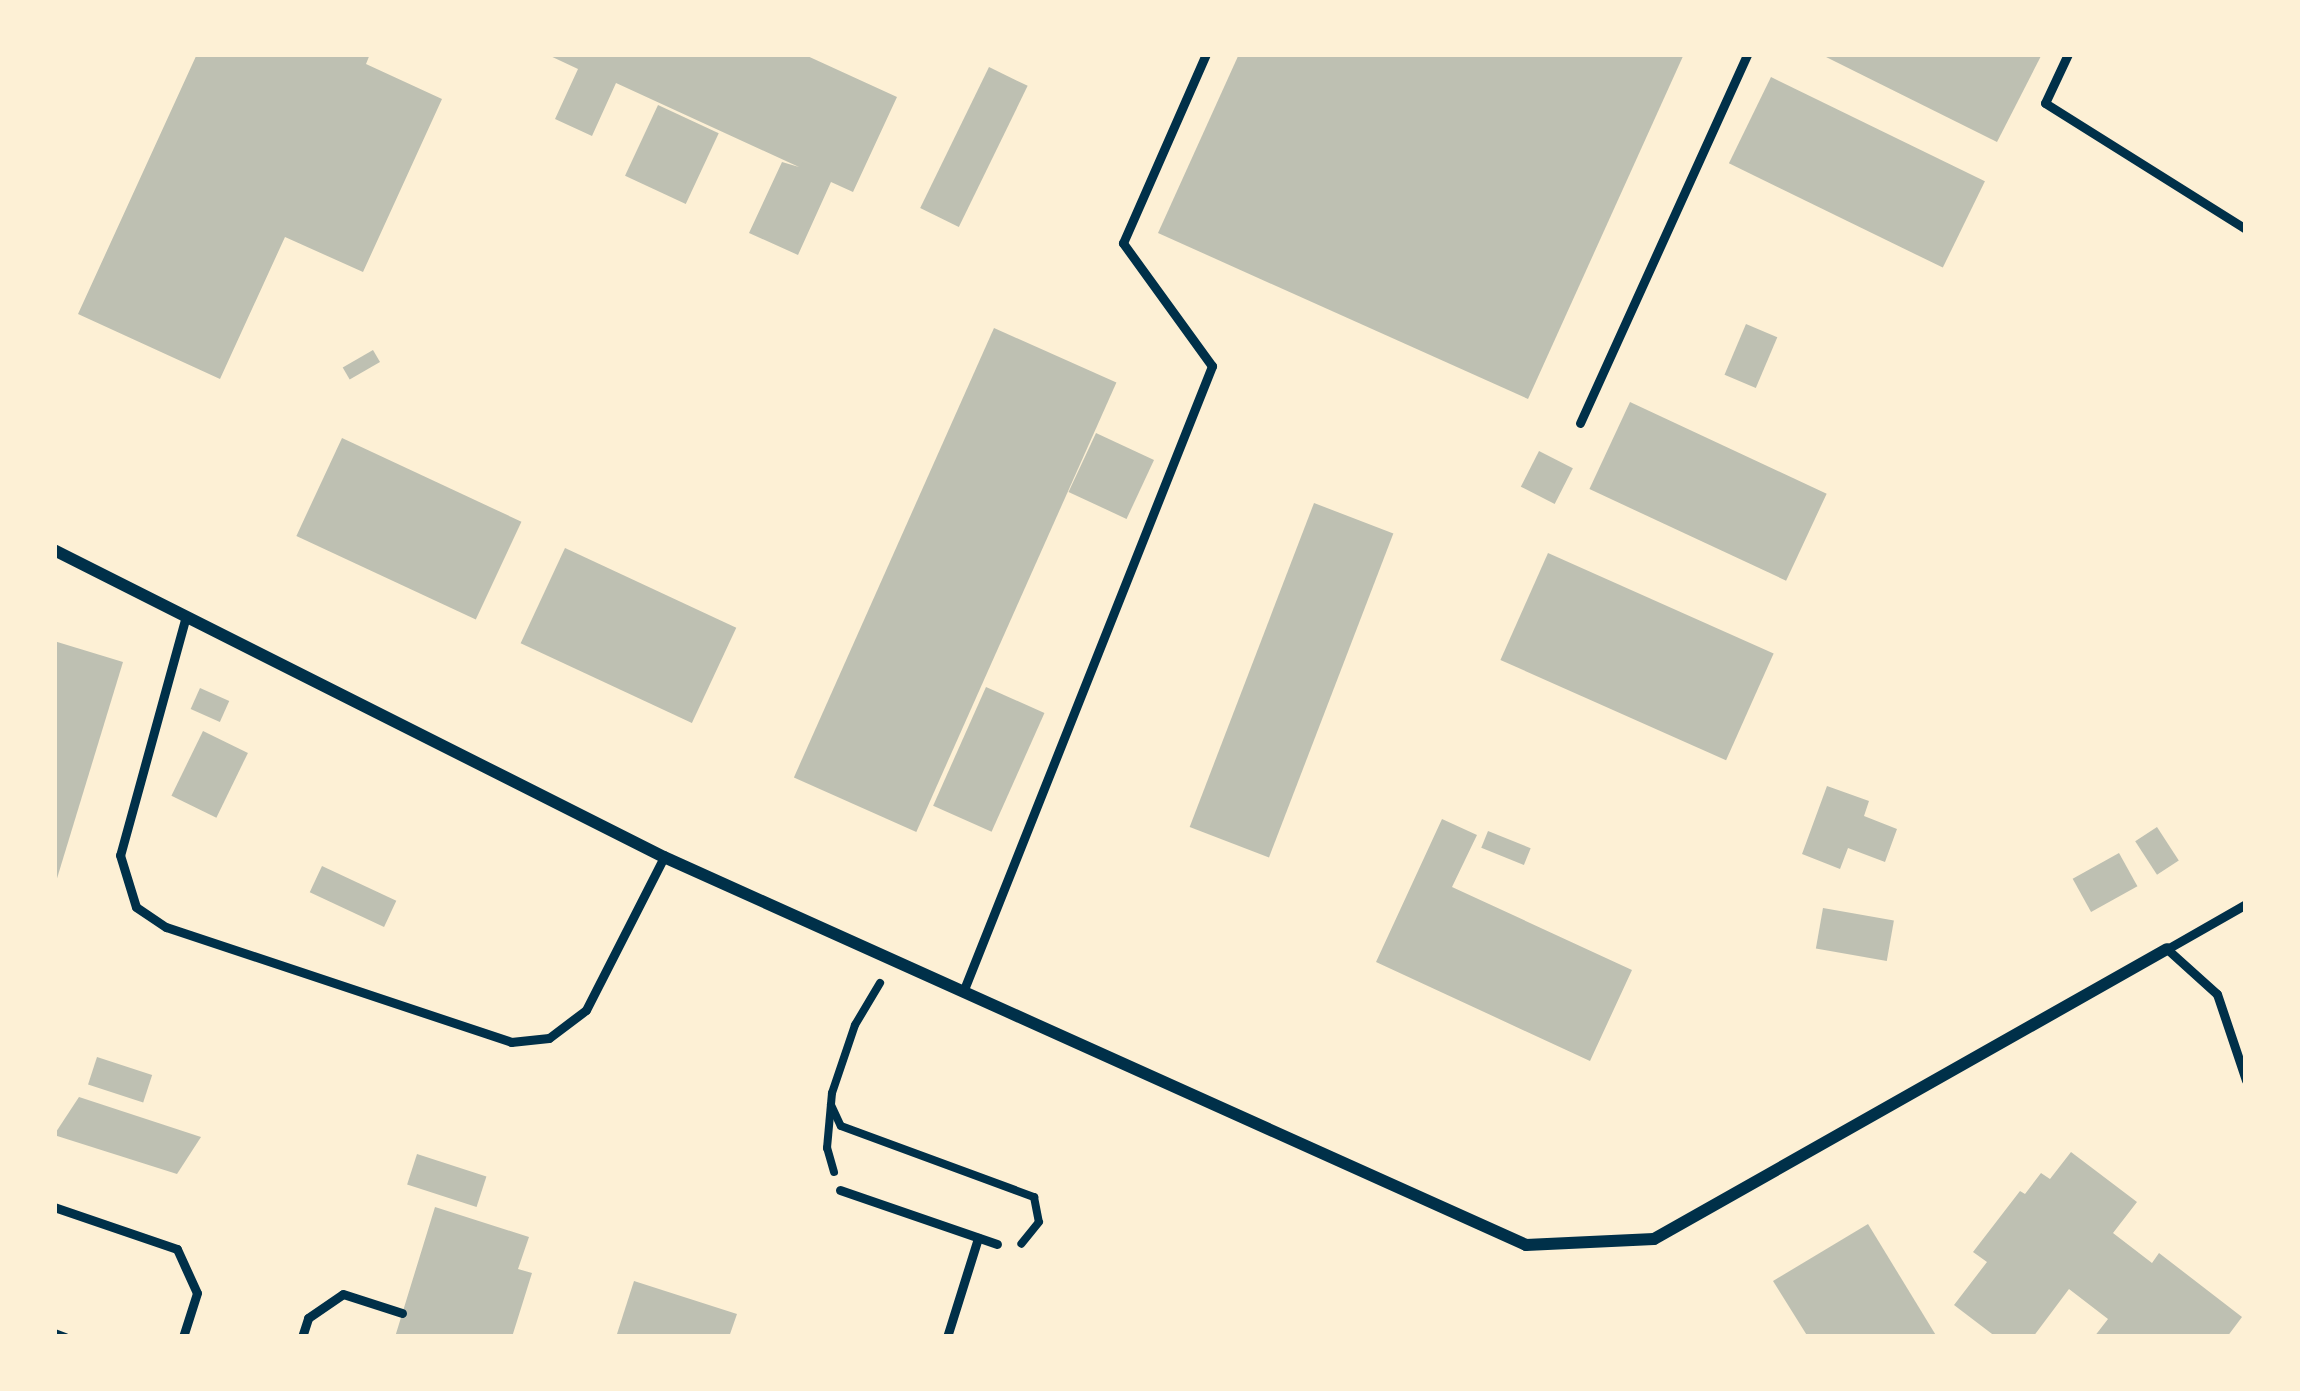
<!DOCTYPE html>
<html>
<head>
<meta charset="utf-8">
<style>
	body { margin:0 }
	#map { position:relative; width:2300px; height:1391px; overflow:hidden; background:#fdf0d5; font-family:"Varela Round",sans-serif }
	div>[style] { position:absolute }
	.building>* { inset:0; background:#bec0b2; transform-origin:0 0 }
	.path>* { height:8px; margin:-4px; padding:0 4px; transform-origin:4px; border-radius:4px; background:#003049 }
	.service>* { height:9px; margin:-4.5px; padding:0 4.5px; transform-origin:4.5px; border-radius:4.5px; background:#003049 }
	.minor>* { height:12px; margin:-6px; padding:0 6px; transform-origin:6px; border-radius:6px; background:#003049 }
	span { translate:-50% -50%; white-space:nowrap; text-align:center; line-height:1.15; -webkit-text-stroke:12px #fdf0d5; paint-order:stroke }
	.frame { position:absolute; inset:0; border:57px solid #fdf0d5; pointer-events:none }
</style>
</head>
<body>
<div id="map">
	<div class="building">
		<i style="clip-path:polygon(197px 54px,370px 54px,366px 64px,442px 99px,363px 272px,285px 237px,220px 379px,78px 314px)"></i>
		<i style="clip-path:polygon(546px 54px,803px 54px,897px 97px,853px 192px,831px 182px,798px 255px,749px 233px,782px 162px,799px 167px,616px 83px,592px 136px,555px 119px,578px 69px)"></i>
		<i style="clip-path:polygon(1239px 54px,1684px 54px,1528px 399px,1158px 233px)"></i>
		<i style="clip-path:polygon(1820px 54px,2042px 54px,1997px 142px)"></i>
		<i style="left:989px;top:67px;width:43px;height:157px;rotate:26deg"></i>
		<i style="left:1771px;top:77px;width:238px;height:96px;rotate:26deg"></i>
		<i style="left:658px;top:105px;width:67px;height:78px;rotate:25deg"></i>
		<i style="left:1746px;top:324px;width:34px;height:55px;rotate:23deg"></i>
		<i style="left:994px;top:328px;width:134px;height:492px;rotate:24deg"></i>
		<i style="left:373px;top:350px;width:14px;height:35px;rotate:60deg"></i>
		<i style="left:1630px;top:402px;width:217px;height:96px;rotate:25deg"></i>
		<i style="left:1096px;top:433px;width:64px;height:65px;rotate:25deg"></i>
		<i style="left:342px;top:438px;width:198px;height:108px;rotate:25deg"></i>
		<i style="left:1539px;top:451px;width:38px;height:40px;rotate:27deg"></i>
		<i style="left:1314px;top:503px;width:85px;height:347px;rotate:21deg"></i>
		<i style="left:565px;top:548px;width:189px;height:105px;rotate:25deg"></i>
		<i style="left:1548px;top:553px;width:247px;height:117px;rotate:24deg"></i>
		<i style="clip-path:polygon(54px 641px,123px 662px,55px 885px,54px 885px)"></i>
		<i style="left:986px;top:687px;width:64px;height:130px;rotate:24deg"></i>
		<i style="left:200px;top:688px;width:32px;height:23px;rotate:24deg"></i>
		<i style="left:203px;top:731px;width:50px;height:72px;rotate:26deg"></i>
		<i style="clip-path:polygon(1827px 786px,1869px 801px,1864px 816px,1897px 829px,1885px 862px,1848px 848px,1840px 869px,1802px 854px)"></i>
		<i style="clip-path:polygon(1442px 819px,1477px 835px,1452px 887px,1632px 970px,1590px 1061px,1376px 962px)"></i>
		<i style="left:2157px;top:827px;width:40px;height:26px;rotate:57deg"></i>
		<i style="left:1488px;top:831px;width:46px;height:18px;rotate:22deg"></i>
		<i style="left:2119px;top:853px;width:38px;height:53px;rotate:61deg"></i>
		<i style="left:322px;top:866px;width:82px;height:29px;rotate:25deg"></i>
		<i style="left:1823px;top:908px;width:72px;height:41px;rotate:10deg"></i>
		<i style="left:97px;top:1057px;width:58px;height:29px;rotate:18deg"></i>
		<i style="clip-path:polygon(79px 1097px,201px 1137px,177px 1174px,54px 1135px)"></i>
		<i style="clip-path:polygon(2071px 1152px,2137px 1202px,2113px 1233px,2152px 1263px,2159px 1253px,2242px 1317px,2227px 1337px,2094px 1337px,2108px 1319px,2069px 1289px,2033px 1337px,1996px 1337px,1954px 1305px,1987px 1262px,1973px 1252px,2020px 1191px,2025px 1194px,2041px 1173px,2050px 1179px)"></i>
		<i style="left:417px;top:1154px;width:73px;height:32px;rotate:18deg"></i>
		<i style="clip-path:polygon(435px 1207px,529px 1237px,518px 1269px,532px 1273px,512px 1337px,395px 1337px)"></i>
		<i style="clip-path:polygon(1868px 1224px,1937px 1337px,1808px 1337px,1773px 1281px)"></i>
		<i style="clip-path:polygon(634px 1281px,737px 1314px,729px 1337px,616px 1337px)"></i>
	</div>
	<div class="path">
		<i style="left:831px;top:1105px;width:23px;rotate:65deg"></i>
		<i style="left:841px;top:1126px;width:206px;rotate:20.2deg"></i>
		<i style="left:1034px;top:1197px;width:25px;rotate:79deg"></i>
		<i style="left:1039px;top:1222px;width:28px;rotate:129deg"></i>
		<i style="left:834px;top:1172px;width:25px;rotate:-106deg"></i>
		<i style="left:827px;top:1148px;width:55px;rotate:-84.8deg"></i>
		<i style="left:832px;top:1093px;width:72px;rotate:-71.3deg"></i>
		<i style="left:855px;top:1025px;width:49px;rotate:-59.2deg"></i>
	</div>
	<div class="service">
		<i style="left:2068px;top:54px;width:54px;rotate:115.1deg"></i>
		<i style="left:2045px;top:103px;width:237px;rotate:32.1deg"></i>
		<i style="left:1580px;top:423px;width:405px;rotate:-65.6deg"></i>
		<i style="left:186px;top:616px;width:248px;rotate:105.4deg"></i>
		<i style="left:120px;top:855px;width:54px;rotate:72.9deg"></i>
		<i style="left:136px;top:907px;width:36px;rotate:34deg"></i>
		<i style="left:166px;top:927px;width:364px;rotate:18.4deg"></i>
		<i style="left:511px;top:1042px;width:38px;rotate:-6deg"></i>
		<i style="left:549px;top:1038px;width:46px;rotate:-37.1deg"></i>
		<i style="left:586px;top:1010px;width:172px;rotate:-63deg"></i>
		<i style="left:2246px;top:904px;width:91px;rotate:150.3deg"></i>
		<i style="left:2167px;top:949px;width:67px;rotate:42deg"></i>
		<i style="left:2217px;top:994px;width:91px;rotate:71.4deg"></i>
		<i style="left:963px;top:992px;width:674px;rotate:-68.31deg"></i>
		<i style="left:1212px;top:366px;width:152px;rotate:-125.9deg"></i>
		<i style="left:1123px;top:243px;width:206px;rotate:-66.3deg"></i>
		<i style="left:840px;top:1190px;width:166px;rotate:19deg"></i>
		<i style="left:54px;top:1207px;width:130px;rotate:18.9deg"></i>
		<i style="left:177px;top:1249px;width:48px;rotate:65.6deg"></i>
		<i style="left:197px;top:1293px;width:46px;rotate:107.7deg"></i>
		<i style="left:54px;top:1333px;width:12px;rotate:20deg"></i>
		<i style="left:302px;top:1337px;width:20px;rotate:-72deg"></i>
		<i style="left:308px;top:1318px;width:42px;rotate:-34.4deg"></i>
		<i style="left:343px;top:1294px;width:62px;rotate:17.9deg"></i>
		<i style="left:947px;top:1337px;width:104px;rotate:-72.6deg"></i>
	</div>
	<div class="minor">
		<i style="left:54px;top:550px;width:683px;rotate:26.72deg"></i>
		<i style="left:664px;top:857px;width:945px;rotate:24.23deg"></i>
		<i style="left:1526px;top:1245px;width:128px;rotate:-2.7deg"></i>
		<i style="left:1654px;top:1239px;width:589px;rotate:-29.48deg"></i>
	</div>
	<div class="frame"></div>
</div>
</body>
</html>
